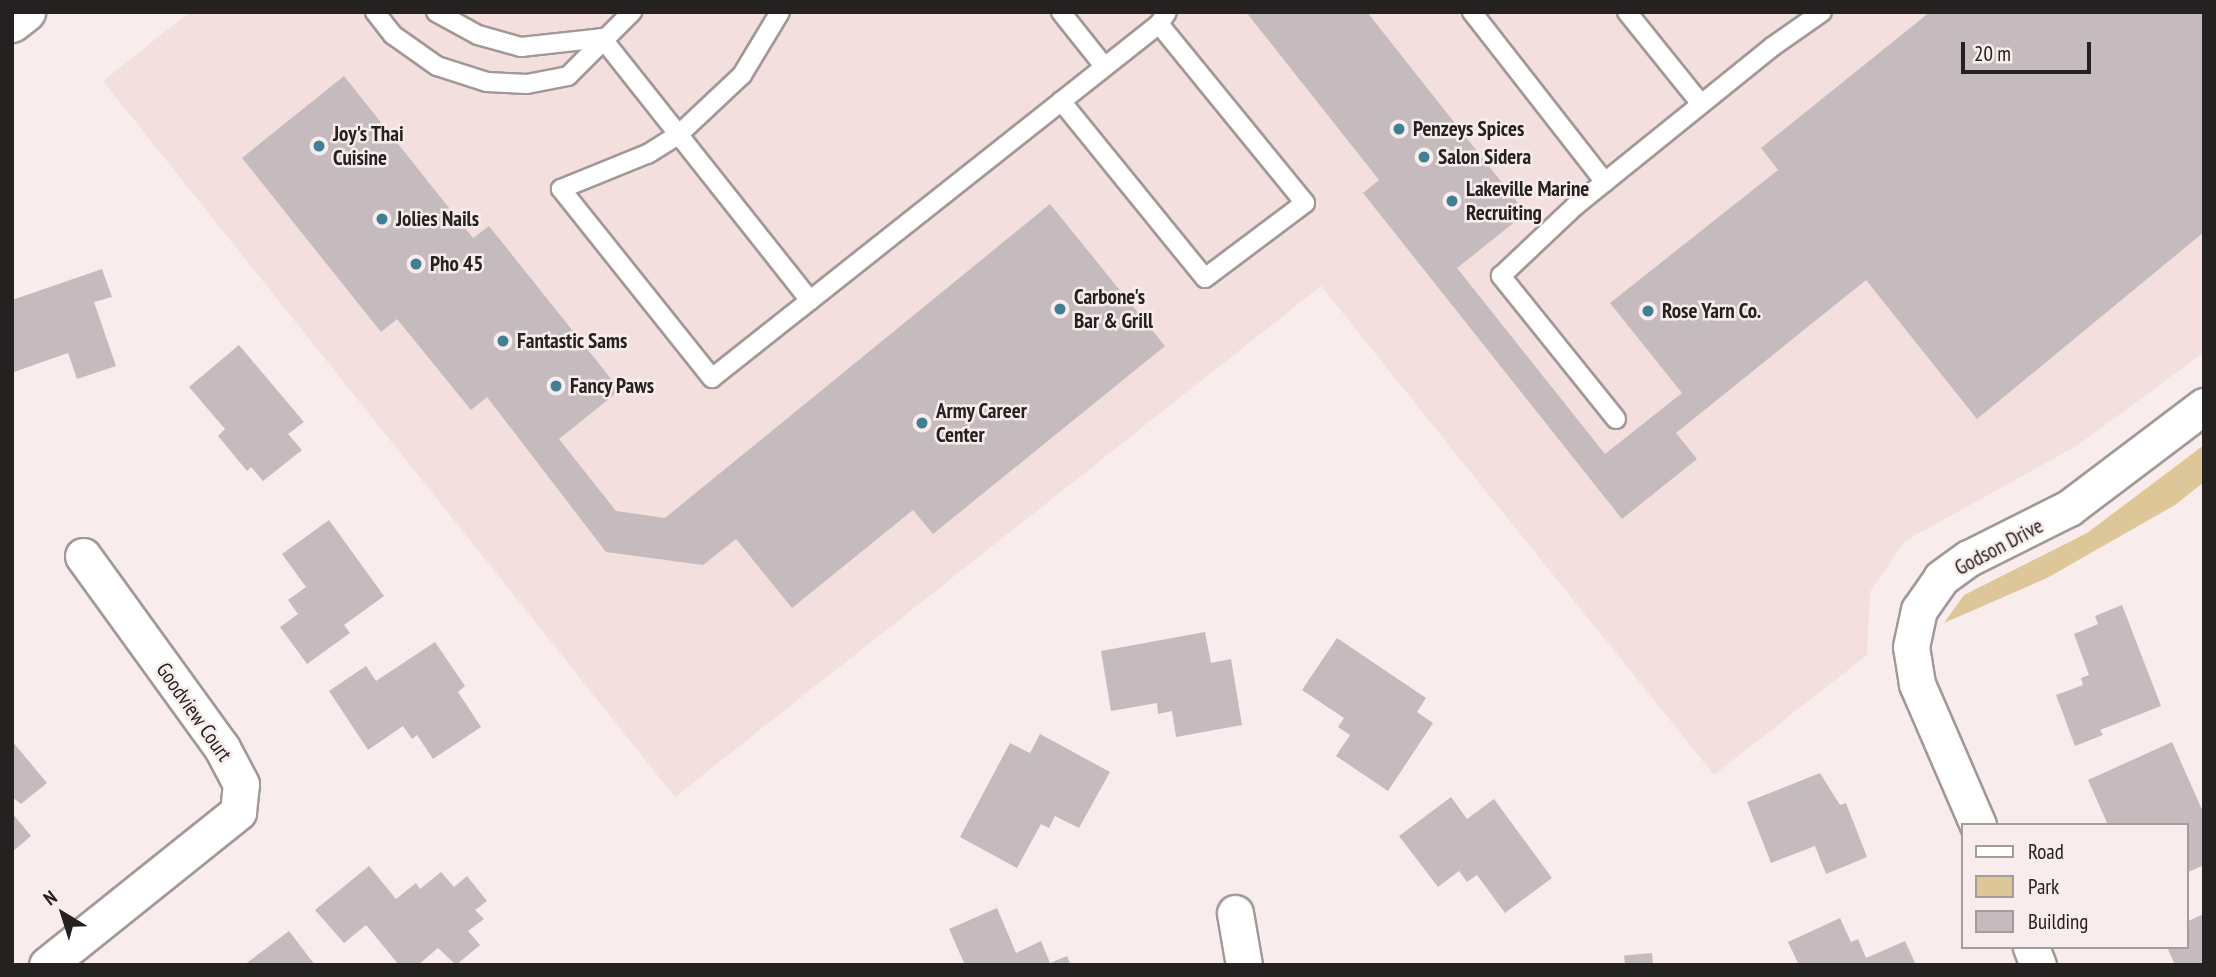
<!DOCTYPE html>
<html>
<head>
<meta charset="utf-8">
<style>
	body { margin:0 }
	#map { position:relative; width:2216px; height:977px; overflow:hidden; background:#f8edec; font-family:"PT Sans Narrow",sans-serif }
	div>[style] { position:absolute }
	.built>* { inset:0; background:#f3dfdd }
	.green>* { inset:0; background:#ddc798 }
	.building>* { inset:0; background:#c5bbbf; transform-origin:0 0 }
	.roads { filter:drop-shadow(2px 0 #a39898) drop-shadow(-2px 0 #a39898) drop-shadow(0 2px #a39898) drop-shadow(0 -2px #a39898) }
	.service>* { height:18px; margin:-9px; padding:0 9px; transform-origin:9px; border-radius:9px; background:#fff }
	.minor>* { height:35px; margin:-17.5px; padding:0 17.5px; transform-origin:17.5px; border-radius:17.5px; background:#fff }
	.secondary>* { height:38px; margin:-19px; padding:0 19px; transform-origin:19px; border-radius:19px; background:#fff }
	.dots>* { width:19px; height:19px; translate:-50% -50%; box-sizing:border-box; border:4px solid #f8edec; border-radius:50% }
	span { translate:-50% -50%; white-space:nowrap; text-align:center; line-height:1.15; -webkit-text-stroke:5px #f8edec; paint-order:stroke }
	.poi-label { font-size:21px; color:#252120; font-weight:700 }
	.left { translate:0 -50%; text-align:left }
	.street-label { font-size:21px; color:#252120 }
	.frame { position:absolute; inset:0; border:14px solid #252120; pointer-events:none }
	.legend { position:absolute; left:1961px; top:823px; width:228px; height:126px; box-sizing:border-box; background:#f8edec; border:2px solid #a49b9a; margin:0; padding:9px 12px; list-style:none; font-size:21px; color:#252120 }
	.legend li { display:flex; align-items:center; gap:14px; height:35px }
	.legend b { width:35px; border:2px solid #a49b9a }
	.north { position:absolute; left:28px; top:879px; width:70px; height:70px; -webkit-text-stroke:5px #f8edec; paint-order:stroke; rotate:322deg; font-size:19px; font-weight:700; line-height:28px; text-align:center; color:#252120 }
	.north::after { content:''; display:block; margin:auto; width:24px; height:32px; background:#252120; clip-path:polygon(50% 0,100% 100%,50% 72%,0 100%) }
	.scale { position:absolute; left:1961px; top:42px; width:130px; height:32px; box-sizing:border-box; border:4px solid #252120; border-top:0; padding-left:9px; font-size:21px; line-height:24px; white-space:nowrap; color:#252120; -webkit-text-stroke:5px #f8edec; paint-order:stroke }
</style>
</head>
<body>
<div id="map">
	<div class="built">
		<i style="clip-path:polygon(190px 12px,2204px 12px,2204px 352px,2078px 445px,1905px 541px,1870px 592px,1867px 655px,1714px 775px,1321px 286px,675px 797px,103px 81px)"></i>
	</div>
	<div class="green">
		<i style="clip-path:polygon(2204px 445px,2204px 482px,2175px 505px,2047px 578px,1944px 623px,1964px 595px,2087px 533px)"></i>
	</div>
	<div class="building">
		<i style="clip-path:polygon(1246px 12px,1367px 12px,1526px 213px,1457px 268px,1605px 454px,1682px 393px,1610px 303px,1778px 170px,1761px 148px,1930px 12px,2204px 12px,2204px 232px,1977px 419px,1866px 280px,1676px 433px,1697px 459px,1622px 519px,1363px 193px,1379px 180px)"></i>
		<i style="clip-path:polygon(344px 76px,473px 238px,489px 226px,620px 390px,559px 439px,616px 511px,665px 518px,1050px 204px,1165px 346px,933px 534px,913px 510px,792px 608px,736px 539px,703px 565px,606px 552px,487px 397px,471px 410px,397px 319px,381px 332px,242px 158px)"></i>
		<i style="clip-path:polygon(102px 269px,112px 297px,94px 302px,116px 366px,77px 379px,68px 353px,14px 372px,12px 300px)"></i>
		<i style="clip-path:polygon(239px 345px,304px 422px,288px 434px,302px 450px,263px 481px,251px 467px,247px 471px,218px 436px,225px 429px,189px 387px)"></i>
		<i style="clip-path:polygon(329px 520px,384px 596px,344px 625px,350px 633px,307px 664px,280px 627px,298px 614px,288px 600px,306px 587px,282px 554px)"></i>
		<i style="clip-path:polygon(2122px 605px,2161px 706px,2100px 730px,2103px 735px,2075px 746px,2056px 695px,2083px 685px,2081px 678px,2089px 675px,2074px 634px,2098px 624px,2095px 616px)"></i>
		<i style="clip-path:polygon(1205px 632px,1211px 663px,1231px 659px,1242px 725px,1176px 737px,1172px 711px,1158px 714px,1157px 703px,1111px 711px,1101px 651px)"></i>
		<i style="clip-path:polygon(1337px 638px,1426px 698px,1417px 712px,1433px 723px,1388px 791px,1336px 756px,1350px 735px,1338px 727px,1344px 718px,1302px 690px)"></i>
		<i style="clip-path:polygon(435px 642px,465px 686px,458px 692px,481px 727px,433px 759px,417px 735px,412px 739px,403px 726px,368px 750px,329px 691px,366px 666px,376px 681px)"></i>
		<i style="clip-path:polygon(1040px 734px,1110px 772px,1079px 828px,1055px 816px,1049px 828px,1041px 824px,1017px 868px,960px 837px,1010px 743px,1030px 753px)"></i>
		<i style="clip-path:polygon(12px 741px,47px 783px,21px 804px,12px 797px)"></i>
		<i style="clip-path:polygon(2172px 742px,2204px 814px,2204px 865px,2186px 873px,2186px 825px,2108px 825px,2088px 780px)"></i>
		<i style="clip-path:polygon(1820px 773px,1840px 805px,1846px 803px,1867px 857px,1826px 874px,1815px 846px,1771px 863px,1747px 802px)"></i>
		<i style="clip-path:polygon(1451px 797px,1467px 819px,1494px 799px,1552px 878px,1505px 913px,1477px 875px,1467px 882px,1459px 871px,1438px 887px,1399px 836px)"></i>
		<i style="clip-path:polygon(12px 813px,31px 836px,12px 852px)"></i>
		<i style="clip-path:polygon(369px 866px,396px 899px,416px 883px,420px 889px,441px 872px,454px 887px,467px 876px,487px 901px,475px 910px,484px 919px,468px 931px,480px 945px,456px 965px,438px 948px,418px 965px,399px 965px,366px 925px,344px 943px,315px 910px)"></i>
		<i style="clip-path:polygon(997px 908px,1016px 953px,1041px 941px,1050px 963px,1067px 956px,1071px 965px,965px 965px,949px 929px)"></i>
		<i style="clip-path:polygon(2204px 914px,2204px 965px,2175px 965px,2167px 947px,2186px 947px,2186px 922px)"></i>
		<i style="clip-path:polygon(1840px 918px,1851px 942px,1858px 939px,1866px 958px,1905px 941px,1916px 965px,1799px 965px,1788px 942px)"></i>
		<i style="clip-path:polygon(289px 931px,315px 965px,244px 965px)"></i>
		<i style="left:1652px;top:953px;width:12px;height:28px;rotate:85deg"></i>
	</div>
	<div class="roads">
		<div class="service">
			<i style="left:375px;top:12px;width:29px;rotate:52deg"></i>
			<i style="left:393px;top:35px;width:54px;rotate:35.2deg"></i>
			<i style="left:437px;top:66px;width:52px;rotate:17.7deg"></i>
			<i style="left:487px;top:82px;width:40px;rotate:2.9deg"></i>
			<i style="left:527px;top:84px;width:42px;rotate:-11deg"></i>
			<i style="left:568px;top:76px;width:91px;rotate:-45deg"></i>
			<i style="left:436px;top:12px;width:48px;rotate:28.7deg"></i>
			<i style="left:478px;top:35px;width:45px;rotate:15.6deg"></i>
			<i style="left:521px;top:47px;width:81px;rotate:-6.3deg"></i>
			<i style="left:780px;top:12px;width:74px;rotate:121.1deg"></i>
			<i style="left:742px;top:75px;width:88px;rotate:136.8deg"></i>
			<i style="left:678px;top:135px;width:36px;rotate:148deg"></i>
			<i style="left:647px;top:154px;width:93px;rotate:157.9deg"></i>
			<i style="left:561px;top:189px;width:242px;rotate:51.4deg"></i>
			<i style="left:712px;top:378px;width:570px;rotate:-38.38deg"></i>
			<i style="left:1159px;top:24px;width:14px;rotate:-56deg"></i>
			<i style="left:1061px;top:12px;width:69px;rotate:51.5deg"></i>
			<i style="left:1472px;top:12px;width:216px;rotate:52deg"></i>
			<i style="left:1627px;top:12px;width:118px;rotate:51.2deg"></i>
			<i style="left:602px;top:38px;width:335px;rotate:51.6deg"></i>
			<i style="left:1061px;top:101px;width:228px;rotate:50.9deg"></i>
			<i style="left:1205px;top:278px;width:125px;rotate:-36.9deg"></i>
			<i style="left:1305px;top:203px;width:231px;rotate:-129.2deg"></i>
			<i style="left:1616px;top:419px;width:184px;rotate:-128.8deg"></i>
			<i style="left:1501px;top:276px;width:102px;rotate:-43.4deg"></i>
			<i style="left:1575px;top:206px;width:253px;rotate:-38.9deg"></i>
			<i style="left:1772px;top:47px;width:61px;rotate:-35deg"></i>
		</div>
		<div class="minor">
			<i style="left:1978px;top:825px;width:154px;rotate:-113.4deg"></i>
			<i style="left:1917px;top:684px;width:37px;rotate:-99deg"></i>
			<i style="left:1911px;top:647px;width:38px;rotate:-78deg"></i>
			<i style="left:1919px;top:610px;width:39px;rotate:-55deg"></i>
			<i style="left:1941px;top:578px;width:34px;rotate:-36deg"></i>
			<i style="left:1969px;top:558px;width:112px;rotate:-26.6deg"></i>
			<i style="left:2069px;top:508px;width:169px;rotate:-37.1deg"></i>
			<i style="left:1235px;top:913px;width:53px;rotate:80.2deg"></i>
			<i style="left:2031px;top:947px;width:19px;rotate:69deg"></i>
			<i style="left:47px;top:965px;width:245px;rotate:-38.7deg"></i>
			<i style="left:238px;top:812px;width:28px;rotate:-84deg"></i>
			<i style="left:241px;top:784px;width:41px;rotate:-117.8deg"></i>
			<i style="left:222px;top:748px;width:237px;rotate:-125.9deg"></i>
		</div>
		<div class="secondary">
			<i style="left:12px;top:23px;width:18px;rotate:-38deg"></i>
		</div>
	</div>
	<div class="dots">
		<i style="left:1399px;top:129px;background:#417f95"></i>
		<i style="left:319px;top:146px;background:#417f95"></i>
		<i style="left:1424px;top:157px;background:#417f95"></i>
		<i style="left:1452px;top:201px;background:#417f95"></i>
		<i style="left:382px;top:219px;background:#417f95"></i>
		<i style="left:416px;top:264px;background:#417f95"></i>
		<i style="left:1060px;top:309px;background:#417f95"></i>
		<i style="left:1648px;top:311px;background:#417f95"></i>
		<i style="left:503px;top:341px;background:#417f95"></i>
		<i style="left:556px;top:386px;background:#417f95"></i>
		<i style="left:922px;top:423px;background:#417f95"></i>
	</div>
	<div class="poi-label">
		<span class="left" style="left:1413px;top:129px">Penzeys Spices</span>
		<span class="left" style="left:333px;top:146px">Joy's Thai<br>Cuisine</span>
		<span class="left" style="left:1438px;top:157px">Salon Sidera</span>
		<span class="left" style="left:1466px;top:201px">Lakeville Marine<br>Recruiting</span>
		<span class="left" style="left:396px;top:219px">Jolies Nails</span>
		<span class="left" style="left:430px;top:264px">Pho 45</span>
		<span class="left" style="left:1074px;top:309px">Carbone's<br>Bar &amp; Grill</span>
		<span class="left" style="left:1662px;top:311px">Rose Yarn Co.</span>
		<span class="left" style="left:517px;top:341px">Fantastic Sams</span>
		<span class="left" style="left:570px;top:386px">Fancy Paws</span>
		<span class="left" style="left:936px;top:423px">Army Career<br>Center</span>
	</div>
	<div class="street-label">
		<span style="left:1999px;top:547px;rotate:-28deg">Godson Drive</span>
		<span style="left:194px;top:712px;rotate:55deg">Goodview Court</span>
	</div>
	<div class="frame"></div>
	<ul class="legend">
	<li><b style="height:9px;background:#fff"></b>Road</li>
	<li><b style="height:19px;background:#ddc798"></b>Park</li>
	<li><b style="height:19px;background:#c5bbbf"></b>Building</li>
	</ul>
	<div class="north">N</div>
	<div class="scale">20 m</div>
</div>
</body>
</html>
